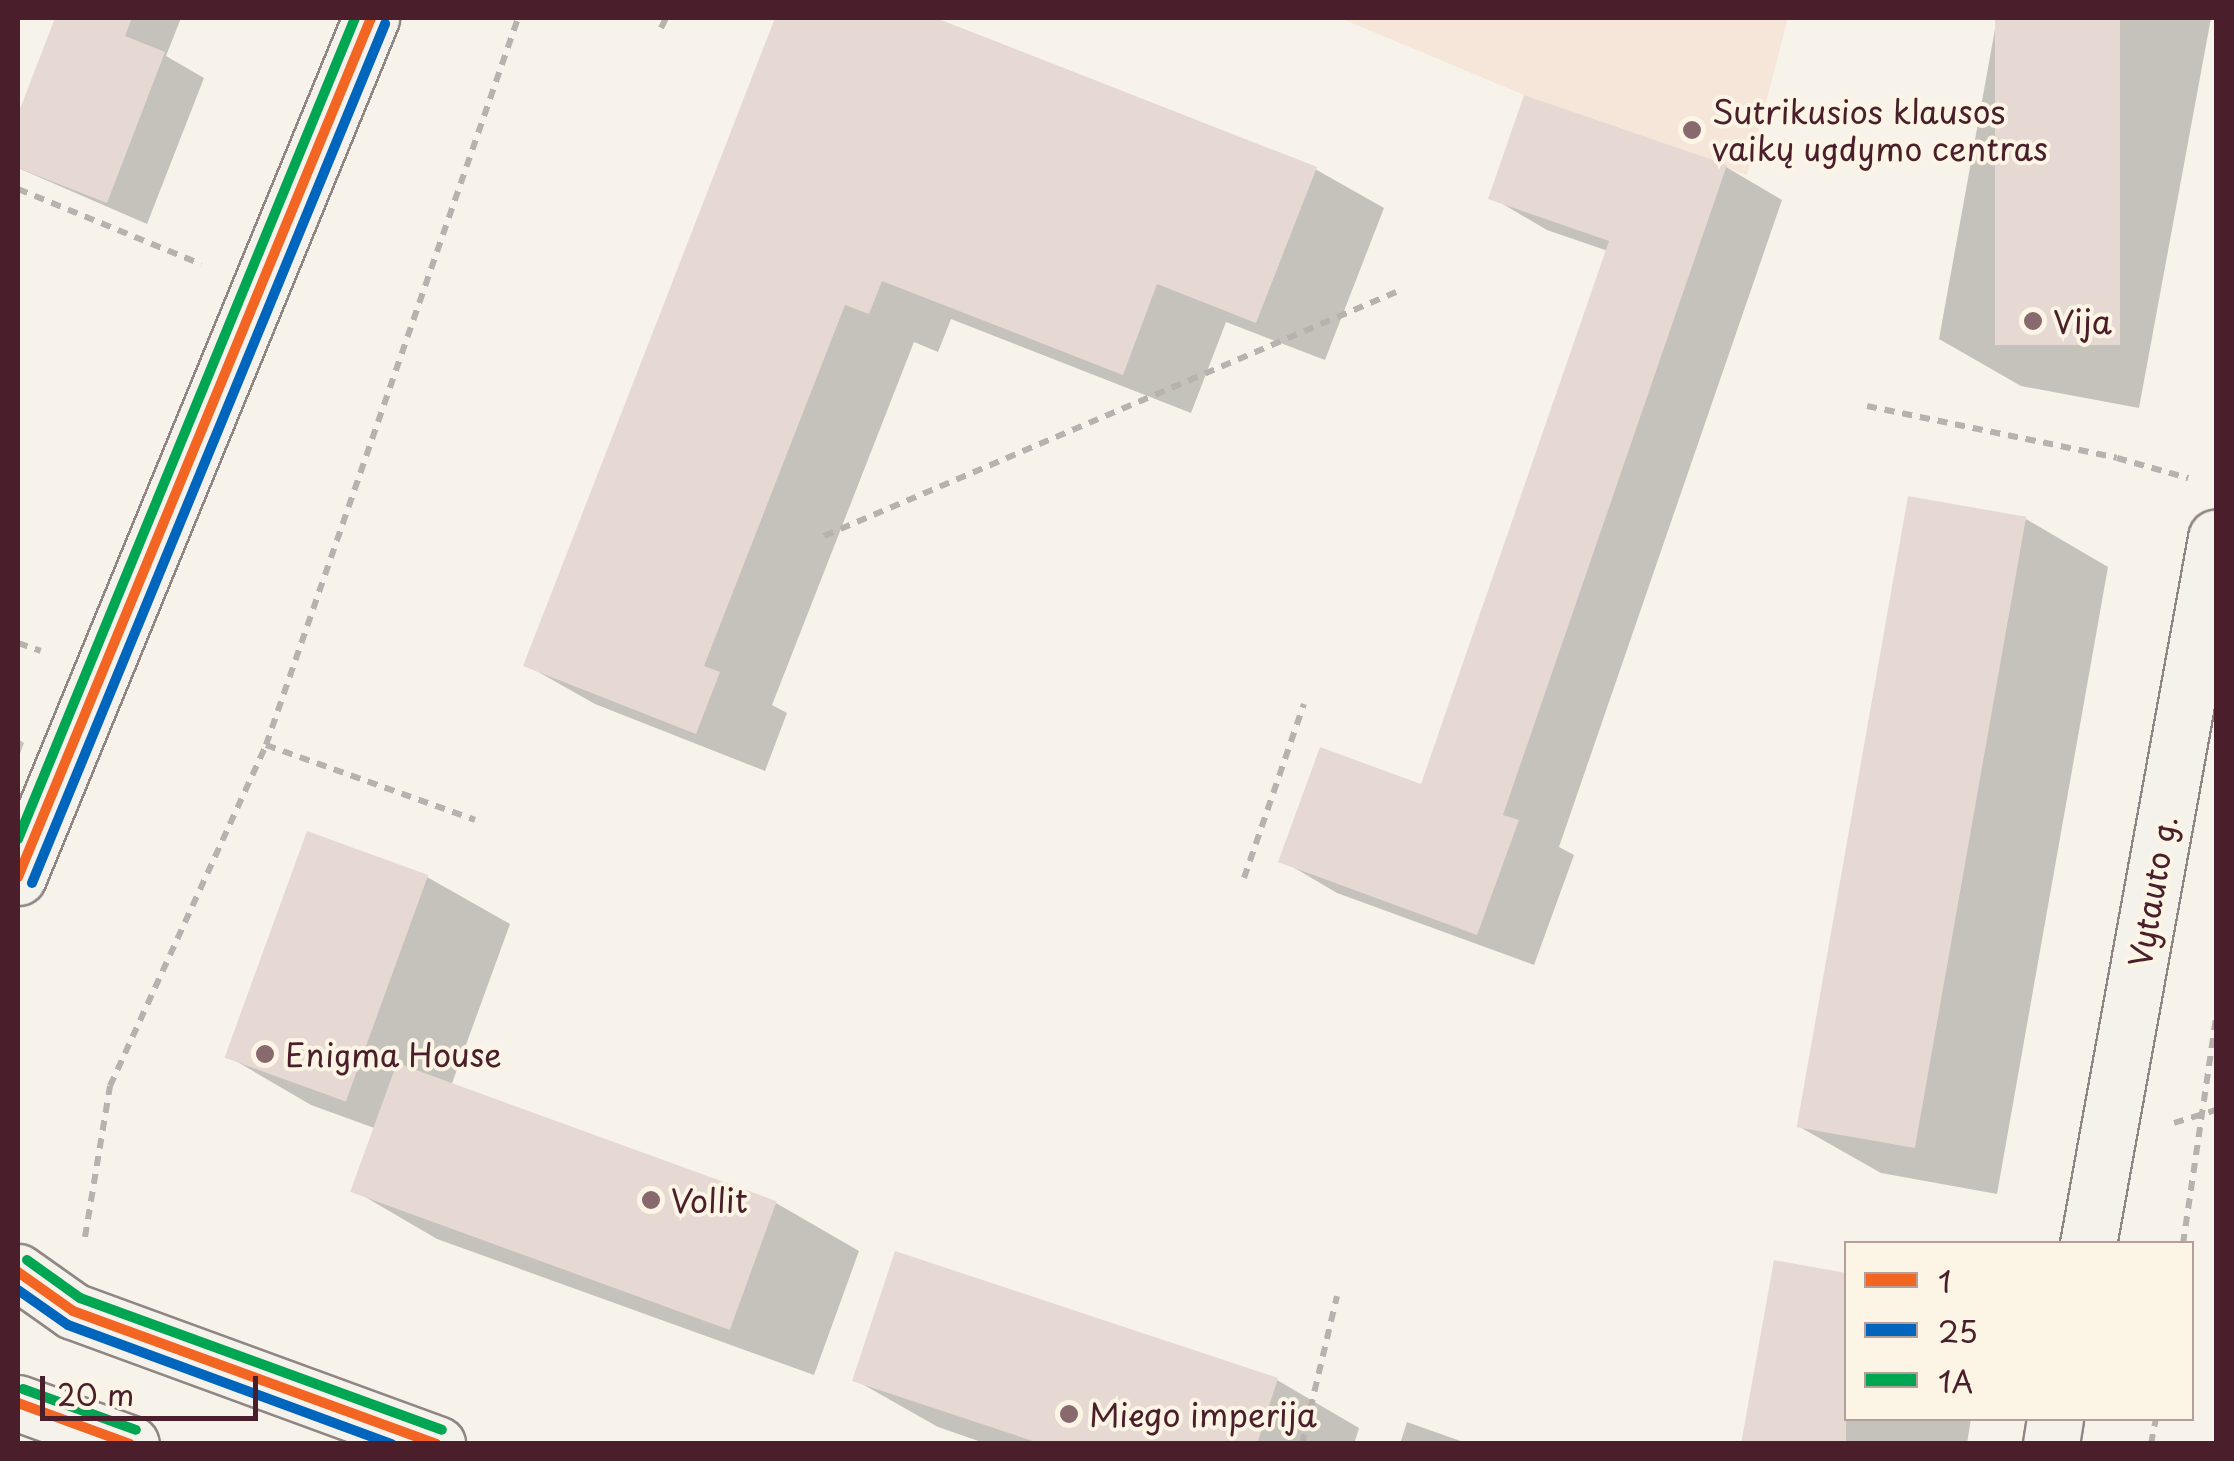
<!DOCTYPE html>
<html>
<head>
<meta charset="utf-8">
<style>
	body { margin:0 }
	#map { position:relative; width:2234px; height:1461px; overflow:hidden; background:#f7f3ea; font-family:"Playpen Sans",sans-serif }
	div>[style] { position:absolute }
	.built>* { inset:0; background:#f5e6d9 }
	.shadow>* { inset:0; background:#0003 }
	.building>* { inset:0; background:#e6d9d3; transform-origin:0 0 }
	.path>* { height:6px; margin-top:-3px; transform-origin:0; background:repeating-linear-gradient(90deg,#b8b1ae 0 10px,transparent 0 18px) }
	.roads { filter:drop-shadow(2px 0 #908684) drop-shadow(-2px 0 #908684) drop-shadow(0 2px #908684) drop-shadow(0 -2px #908684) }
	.major>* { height:55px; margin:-27.5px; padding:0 27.5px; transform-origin:27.5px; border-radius:27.5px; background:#f5f2ec }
	.highway>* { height:55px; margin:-27.5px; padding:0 27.5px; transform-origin:27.5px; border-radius:27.5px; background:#f5f2ec }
	.bus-1>* { height:10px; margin:-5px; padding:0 5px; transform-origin:5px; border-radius:5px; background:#f26522 }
	.bus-2>* { height:10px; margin:-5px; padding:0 5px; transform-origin:5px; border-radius:5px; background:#0065bd }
	.bus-3>* { height:10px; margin:-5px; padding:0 5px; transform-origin:5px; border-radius:5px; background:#00a651 }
	.dots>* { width:28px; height:28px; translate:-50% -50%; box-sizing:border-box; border:5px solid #fcf5e5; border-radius:50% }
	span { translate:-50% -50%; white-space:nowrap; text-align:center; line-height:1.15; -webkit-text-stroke:8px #fcf5e5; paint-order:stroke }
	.poi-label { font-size:32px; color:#4a1f2b }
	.left { translate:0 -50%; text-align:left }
	.street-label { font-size:32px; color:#4a1f2b }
	.frame { position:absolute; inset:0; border:20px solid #4a1f2b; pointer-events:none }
	.legend { position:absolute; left:1844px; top:1241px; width:350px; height:180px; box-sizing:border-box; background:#fcf5e5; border:2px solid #b59f9b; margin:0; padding:12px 18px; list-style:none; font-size:30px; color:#4a1f2b }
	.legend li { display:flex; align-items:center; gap:20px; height:50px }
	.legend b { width:50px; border:2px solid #b59f9b }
	.scale { position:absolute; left:40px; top:1376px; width:218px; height:45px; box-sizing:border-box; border:5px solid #4a1f2b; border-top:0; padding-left:12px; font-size:30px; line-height:35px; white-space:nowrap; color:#4a1f2b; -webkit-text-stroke:8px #fcf5e5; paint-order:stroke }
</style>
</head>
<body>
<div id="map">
	<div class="built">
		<i style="clip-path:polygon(1340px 18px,1788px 18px,1747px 175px,1524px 95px)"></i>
	</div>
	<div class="shadow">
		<i style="clip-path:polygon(58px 18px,181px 18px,166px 56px,204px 78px,147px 224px,18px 168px,18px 121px)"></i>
		<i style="clip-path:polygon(777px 18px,929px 18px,1315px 169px,1384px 208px,1325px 360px,1226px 322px,1191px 413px,951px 319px,938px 352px,914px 342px,772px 705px,787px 713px,765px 771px,595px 704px,526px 665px)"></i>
		<i style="clip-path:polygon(1997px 18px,2211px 18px,2139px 408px,2021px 386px,1939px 339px)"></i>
		<i style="clip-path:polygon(1726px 167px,1782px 200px,1559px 847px,1574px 855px,1534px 965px,1337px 893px,1281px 860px,1423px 788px,1608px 251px,1547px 230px,1491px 197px)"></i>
		<i style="clip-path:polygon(2026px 519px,2108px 567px,1997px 1194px,1881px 1173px,1798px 1126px)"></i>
		<i style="clip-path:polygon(18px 739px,24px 743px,18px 759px)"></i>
		<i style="clip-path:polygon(309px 834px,427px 877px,510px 924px,451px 1086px,776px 1203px,859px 1251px,814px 1375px,437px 1239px,355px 1191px,377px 1129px,311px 1105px,229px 1057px)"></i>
		<i style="clip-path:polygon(1776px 1263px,1846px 1275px,1846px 1418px,1971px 1418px,1967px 1444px,1744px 1444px)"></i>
		<i style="clip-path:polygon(855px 1380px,1277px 1380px,1359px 1428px,1354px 1444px,987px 1444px,938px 1427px)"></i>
		<i style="clip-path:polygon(1407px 1422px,1469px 1444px,1400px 1444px)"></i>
	</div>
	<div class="building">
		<i style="clip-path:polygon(55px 18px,132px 18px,125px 36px,165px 52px,107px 203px,18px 168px,18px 114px)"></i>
		<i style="clip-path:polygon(775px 18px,936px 18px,1317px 167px,1256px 323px,1157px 284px,1123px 375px,882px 281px,869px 314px,845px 305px,704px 666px,720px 672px,696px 734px,523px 666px)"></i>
		<i style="left:1995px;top:18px;width:125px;height:327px"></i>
		<i style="clip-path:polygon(1524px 95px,1727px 165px,1503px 815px,1519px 820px,1477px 935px,1278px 862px,1320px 747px,1421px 784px,1609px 241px,1488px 199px)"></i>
		<i style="left:1908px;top:496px;width:120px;height:641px;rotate:10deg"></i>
		<i style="left:307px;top:831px;width:129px;height:241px;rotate:20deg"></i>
		<i style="left:397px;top:1063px;width:404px;height:137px;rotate:20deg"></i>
		<i style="clip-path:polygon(895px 1251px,1278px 1378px,1257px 1444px,1042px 1444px,852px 1381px)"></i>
		<i style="clip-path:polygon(1774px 1260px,1846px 1273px,1846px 1444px,1741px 1444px)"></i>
	</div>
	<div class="path">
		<i style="left:661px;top:28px;width:11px;rotate:-63deg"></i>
		<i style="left:18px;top:189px;width:198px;rotate:22.3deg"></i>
		<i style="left:1867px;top:406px;width:255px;rotate:11.7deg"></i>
		<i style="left:2117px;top:458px;width:74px;rotate:15.7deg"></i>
		<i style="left:824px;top:536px;width:622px;rotate:-23.1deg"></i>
		<i style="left:18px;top:643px;width:24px;rotate:19deg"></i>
		<i style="left:266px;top:745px;width:222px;rotate:19.7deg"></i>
		<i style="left:1244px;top:878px;width:184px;rotate:-71deg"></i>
		<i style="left:2174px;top:1123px;width:44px;rotate:-17.2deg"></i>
		<i style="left:85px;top:1237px;width:153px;rotate:-80.6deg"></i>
		<i style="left:110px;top:1086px;width:375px;rotate:-65.4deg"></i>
		<i style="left:266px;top:745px;width:769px;rotate:-70.88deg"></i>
		<i style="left:2183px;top:1244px;width:227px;rotate:-81.7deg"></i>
		<i style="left:1302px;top:1444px;width:152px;rotate:-76.7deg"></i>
		<i style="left:2151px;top:1444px;width:26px;rotate:-79deg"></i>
	</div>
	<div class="roads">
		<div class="major">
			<i style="left:18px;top:877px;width:929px;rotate:-67.66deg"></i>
			<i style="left:18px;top:1272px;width:67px;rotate:35.3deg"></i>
			<i style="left:73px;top:1311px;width:388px;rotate:20.1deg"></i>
			<i style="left:18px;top:1403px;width:120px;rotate:19.9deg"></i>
		</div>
		<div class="highway">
			<i style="left:2088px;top:1244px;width:718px;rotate:-79.72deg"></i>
			<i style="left:2051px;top:1444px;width:26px;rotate:-81deg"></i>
		</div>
	</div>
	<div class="bus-1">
		<i style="left:18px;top:877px;width:929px;rotate:-67.66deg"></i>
		<i style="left:18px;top:1272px;width:67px;rotate:35.3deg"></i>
		<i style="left:73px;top:1311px;width:387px;rotate:20.1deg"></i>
		<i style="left:18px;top:1403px;width:119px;rotate:20.1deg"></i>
	</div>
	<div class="bus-2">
		<i style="left:32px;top:883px;width:929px;rotate:-67.66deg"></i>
		<i style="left:18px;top:1290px;width:61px;rotate:35deg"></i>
		<i style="left:68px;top:1325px;width:345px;rotate:20.2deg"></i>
	</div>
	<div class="bus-3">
		<i style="left:18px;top:839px;width:887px;rotate:-67.68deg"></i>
		<i style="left:27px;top:1260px;width:65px;rotate:35.6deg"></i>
		<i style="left:80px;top:1298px;width:385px;rotate:20deg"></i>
		<i style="left:23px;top:1389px;width:120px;rotate:19.9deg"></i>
	</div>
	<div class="dots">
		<i style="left:1692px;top:130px;background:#87696e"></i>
		<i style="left:2033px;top:321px;background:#87696e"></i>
		<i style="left:265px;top:1054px;background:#87696e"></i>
		<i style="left:651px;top:1200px;background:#87696e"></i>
		<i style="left:1069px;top:1414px;background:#87696e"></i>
	</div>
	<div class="poi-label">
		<span class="left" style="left:1712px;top:130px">Sutrikusios klausos<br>vaikų ugdymo centras</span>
		<span class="left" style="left:2053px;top:321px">Vija</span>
		<span class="left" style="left:285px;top:1054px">Enigma House</span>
		<span class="left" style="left:671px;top:1200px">Vollit</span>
		<span class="left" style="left:1089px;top:1414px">Miego imperija</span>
	</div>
	<div class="street-label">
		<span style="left:2152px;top:891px;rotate:-80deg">Vytauto g.</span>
	</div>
	<div class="frame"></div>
	<ul class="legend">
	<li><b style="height:12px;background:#f26522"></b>1</li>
	<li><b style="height:12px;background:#0065bd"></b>25</li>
	<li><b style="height:12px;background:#00a651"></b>1A</li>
	</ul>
	<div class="scale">20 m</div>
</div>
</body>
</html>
